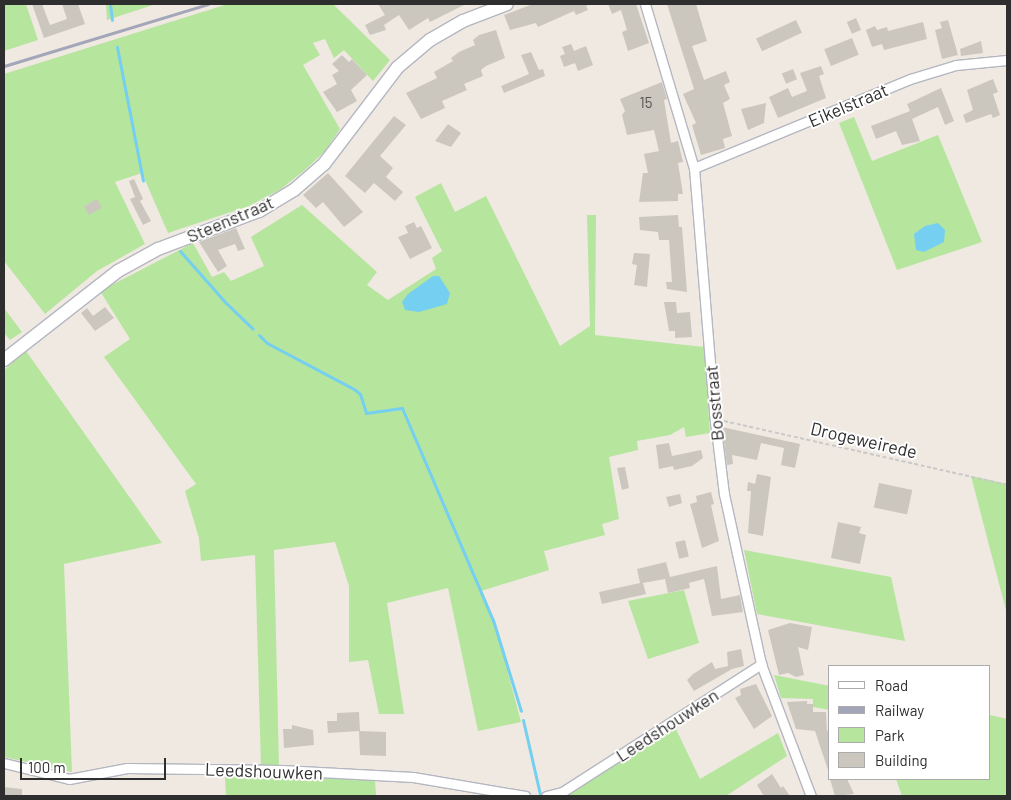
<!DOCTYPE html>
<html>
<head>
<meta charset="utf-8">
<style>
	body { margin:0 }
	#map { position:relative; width:1011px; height:800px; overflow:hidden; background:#efe9e1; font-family:Barlow,sans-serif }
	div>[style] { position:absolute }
	.green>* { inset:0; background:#b6e59e }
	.water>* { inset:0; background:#75cff0 }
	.stream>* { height:3px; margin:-1.5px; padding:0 1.5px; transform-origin:1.5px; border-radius:1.5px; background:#75cff0 }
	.building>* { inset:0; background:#cbc7bf; transform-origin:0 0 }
	.path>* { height:2px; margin-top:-1px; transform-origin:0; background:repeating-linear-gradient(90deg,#c9c9c9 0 4px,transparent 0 6.5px) }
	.roads { filter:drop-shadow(1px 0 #b4b7c1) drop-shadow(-1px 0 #b4b7c1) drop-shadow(0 1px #b4b7c1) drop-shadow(0 -1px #b4b7c1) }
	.street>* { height:9px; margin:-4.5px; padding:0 4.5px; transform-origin:4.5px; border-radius:4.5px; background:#fff }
	.secondary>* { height:12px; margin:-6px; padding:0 6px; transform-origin:6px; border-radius:6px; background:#fff }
	.rail>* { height:3px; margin:-1.5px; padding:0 1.5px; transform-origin:1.5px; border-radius:1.5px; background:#a3a6b8 }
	span { translate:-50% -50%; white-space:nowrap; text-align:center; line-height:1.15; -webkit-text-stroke:4px #fff; paint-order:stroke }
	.number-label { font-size:15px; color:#555452 }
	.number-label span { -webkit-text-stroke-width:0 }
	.street-label { font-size:18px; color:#2e2e2e }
	.frame { position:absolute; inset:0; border:5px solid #2e2e2e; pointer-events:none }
	.legend { position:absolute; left:828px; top:665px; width:162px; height:115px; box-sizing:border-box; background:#fff; border:1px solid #ababab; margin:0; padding:6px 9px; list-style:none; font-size:15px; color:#2e2e2e }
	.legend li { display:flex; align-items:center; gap:10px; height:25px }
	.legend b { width:25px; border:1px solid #ababab }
	.scale { position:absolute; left:20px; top:758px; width:146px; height:22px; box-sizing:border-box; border:2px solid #2e2e2e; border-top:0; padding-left:6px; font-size:15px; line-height:18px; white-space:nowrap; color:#2e2e2e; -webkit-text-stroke:4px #fff; paint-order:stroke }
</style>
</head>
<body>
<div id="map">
	<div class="green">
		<i style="clip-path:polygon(4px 4px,26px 4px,38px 40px,4px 51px)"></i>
		<i style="clip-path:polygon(106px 4px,156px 4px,107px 20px)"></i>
		<i style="clip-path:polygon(228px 4px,333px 4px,390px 60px,373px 81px,344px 50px,334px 58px,325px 39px,313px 43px,320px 55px,303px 65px,340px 129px,325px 151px,306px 169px,281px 189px,249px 206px,168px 233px,142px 173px,115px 182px,145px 244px,97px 271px,45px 314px,4px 261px,4px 74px)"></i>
		<i style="clip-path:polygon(854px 117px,872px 161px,938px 135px,982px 242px,897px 270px,839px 123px)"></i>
		<i style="clip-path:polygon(441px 183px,455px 212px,486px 196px,560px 346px,590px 326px,587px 215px,596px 215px,595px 335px,704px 347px,710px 433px,686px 437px,684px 427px,670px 435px,637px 441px,638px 450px,609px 457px,619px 519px,602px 524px,605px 535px,544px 551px,549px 570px,481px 591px,497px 631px,521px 722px,478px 731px,448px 588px,387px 603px,404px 714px,379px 714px,368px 660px,349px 662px,349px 586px,335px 542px,274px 550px,279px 767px,261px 766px,255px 555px,201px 561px,199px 538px,185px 491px,196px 484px,104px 357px,130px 339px,100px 291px,193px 243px,212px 277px,224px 272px,231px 281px,264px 266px,251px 237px,302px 205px,377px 272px,367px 285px,388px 300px,436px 269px,432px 258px,442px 251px,415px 197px)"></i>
		<i style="clip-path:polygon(4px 308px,22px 332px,10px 340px,4px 333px)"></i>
		<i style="clip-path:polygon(26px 351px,162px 543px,64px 564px,72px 772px,4px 757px,4px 370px)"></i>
		<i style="clip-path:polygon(971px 476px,1007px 484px,1007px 614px)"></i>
		<i style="clip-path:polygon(744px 550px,891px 577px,905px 641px,757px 614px)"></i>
		<i style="clip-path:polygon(684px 590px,699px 643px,648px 659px,628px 601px)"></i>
		<i style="clip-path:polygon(774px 675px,830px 686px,830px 710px,813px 707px,813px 699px,781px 698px)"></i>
		<i style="clip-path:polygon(990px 715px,1007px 719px,1007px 796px,902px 796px,896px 779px,990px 779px)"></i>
		<i style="clip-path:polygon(674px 725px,700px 779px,778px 733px,787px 756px,726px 796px,559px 796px)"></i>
		<i style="clip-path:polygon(225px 776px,375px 780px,376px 796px,226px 796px)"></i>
	</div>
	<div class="water">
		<i style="clip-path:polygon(938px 223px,945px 230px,944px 242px,924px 252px,916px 250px,914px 234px,925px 226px)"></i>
		<i style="clip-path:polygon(433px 276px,439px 276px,450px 293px,447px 304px,419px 312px,405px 310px,402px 302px,408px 294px)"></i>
	</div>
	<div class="stream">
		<i style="left:110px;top:4px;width:16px;rotate:83deg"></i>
		<i style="left:117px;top:47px;width:136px;rotate:79deg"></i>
		<i style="left:180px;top:251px;width:69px;rotate:48.5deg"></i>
		<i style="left:226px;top:303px;width:37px;rotate:44deg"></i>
		<i style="left:259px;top:335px;width:11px;rotate:45deg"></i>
		<i style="left:267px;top:343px;width:98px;rotate:27.9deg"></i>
		<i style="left:354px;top:389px;width:8px;rotate:40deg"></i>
		<i style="left:360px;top:394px;width:20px;rotate:72deg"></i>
		<i style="left:366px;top:413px;width:36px;rotate:-8deg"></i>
		<i style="left:402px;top:408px;width:231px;rotate:66.8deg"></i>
		<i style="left:493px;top:620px;width:95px;rotate:72.9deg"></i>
		<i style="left:523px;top:720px;width:76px;rotate:77.1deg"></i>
	</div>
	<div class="building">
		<i style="clip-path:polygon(32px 4px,42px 4px,50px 25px,67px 19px,62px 4px,78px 4px,85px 24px,44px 38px)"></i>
		<i style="clip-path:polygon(378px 4px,466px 4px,430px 22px,428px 18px,409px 30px,399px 15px,384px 25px,386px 30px,370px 35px,365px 25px,385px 15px)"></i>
		<i style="clip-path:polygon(533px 4px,591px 4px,586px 6px,588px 10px,576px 15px,574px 11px,538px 27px,536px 23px,510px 30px,504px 15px)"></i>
		<i style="clip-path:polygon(608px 4px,636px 4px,649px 43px,628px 51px,622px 32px,627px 30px,621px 10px,612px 14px)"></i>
		<i style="clip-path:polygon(667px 4px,696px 4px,707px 41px,692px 46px,704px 80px,726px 71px,730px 82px,724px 85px,730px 99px,723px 103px,732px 136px,723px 139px,725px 148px,701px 155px,692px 125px,696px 123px,683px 94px,694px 89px)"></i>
		<i style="left:856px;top:18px;width:13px;height:10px;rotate:67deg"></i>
		<i style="left:796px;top:20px;width:14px;height:44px;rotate:65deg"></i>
		<i style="clip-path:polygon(948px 20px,958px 55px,942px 59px,935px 30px,942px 28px,940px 22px)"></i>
		<i style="clip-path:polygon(923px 22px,927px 39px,884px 50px,882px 44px,872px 47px,866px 30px,875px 26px,877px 30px,887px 27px,888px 31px)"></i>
		<i style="clip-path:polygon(496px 30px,505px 58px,486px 66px,481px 70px,483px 76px,464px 84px,467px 90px,442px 101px,445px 108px,421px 119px,406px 93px,437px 78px,434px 72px,453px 61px,451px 58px,459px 52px,475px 45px,473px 40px,479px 35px)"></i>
		<i style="left:852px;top:38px;width:18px;height:30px;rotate:68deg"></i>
		<i style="clip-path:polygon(981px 41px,983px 53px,961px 56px,960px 49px)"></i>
		<i style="clip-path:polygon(571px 44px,574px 51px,586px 46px,593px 65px,578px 71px,575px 63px,564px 67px,560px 56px,565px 54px,562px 47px)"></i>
		<i style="clip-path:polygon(531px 52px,539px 70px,543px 69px,545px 76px,504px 93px,501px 86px,529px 74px,521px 55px)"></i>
		<i style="clip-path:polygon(342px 55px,349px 62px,352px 59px,367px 75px,351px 90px,357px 101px,337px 112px,323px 92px,337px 84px,332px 75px,339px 71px,332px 64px)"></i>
		<i style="clip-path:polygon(821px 66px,824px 74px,819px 76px,826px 98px,778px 118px,769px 97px,788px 88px,792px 97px,807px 91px,800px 73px)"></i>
		<i style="left:793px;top:69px;width:11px;height:12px;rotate:68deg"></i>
		<i style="clip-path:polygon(993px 79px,998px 92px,993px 94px,1000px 115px,993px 118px,991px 114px,966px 123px,963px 115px,973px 110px,967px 90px)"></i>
		<i style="clip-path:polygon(662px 82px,667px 99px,664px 100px,671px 143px,678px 141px,683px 162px,678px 163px,683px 194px,678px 194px,678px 201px,639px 202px,643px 173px,648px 173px,644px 154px,659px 151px,654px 130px,627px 135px,622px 115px,625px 111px,620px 99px)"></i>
		<i style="clip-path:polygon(941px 88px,954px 121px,945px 125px,938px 107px,912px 119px,920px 141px,902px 145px,896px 131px,876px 139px,871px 126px,910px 111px,907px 104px)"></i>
		<i style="clip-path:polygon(766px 103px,764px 123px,748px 130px,741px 109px)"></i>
		<i style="clip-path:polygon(394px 116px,406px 125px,380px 156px,393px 168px,386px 177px,403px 192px,395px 201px,374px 183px,365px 193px,345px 176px)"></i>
		<i style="clip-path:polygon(448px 124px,461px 133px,451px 147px,435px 141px)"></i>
		<i style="clip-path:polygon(328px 173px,363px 212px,344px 227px,323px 202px,316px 208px,303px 195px)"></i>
		<i style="clip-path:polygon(134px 179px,143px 199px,140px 201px,151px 221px,143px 225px,130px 199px,135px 197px,129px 181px)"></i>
		<i style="left:97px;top:199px;width:10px;height:15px;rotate:61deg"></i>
		<i style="clip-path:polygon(678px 215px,679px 227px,682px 227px,687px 292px,667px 289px,666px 282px,672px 282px,669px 240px,659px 240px,658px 232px,640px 230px,639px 217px)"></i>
		<i style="clip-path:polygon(414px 222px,417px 228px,421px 226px,432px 248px,410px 259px,398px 237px,408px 233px,405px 226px)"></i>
		<i style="clip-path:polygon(236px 228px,245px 249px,238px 251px,235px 244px,218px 250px,227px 266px,218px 272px,199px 242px)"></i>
		<i style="clip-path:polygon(634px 253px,650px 254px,647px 287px,634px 285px,637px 265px,632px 264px)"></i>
		<i style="clip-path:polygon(664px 302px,676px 302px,677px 313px,690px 312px,692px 337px,675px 338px,675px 331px,669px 331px)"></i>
		<i style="clip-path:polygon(105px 307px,114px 318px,95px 331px,81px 313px,87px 308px,93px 316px)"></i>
		<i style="clip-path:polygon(722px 427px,800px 444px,795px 468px,781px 465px,784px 448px,761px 443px,757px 460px,732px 455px,733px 464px,727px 465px)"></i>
		<i style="clip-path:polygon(669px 443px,672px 456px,701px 450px,703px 458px,692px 466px,674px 470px,673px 466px,659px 469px,656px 445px)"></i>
		<i style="clip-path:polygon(625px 467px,629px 488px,622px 490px,617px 468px)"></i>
		<i style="clip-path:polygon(757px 474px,771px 477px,763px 536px,748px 533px,751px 491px,747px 491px,748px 482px,755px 484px)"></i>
		<i style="left:879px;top:483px;width:34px;height:25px;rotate:12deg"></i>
		<i style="clip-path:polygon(711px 492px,714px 504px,711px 505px,719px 541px,702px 548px,690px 504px,697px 502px,696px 496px)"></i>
		<i style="clip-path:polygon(680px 494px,682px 503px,669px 507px,666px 497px)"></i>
		<i style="clip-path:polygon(838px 522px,861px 527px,859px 533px,866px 535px,860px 564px,831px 558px)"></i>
		<i style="left:685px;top:540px;width:17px;height:10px;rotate:77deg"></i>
		<i style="clip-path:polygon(666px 562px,670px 577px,717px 566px,721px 599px,740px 595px,743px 612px,712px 616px,704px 579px,689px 583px,690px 588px,668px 593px,665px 579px,643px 583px,646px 594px,602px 604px,599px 592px,640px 583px,637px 569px)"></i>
		<i style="clip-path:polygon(790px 623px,812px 627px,808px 650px,798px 647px,804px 675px,796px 677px,788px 673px,779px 675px,768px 630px)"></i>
		<i style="clip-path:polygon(741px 649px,744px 666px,732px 669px,694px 691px,687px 680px,693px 674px,712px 662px,715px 669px,728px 666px,727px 652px)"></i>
		<i style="clip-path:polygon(756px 684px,772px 716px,754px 729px,735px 698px,741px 695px,740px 689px)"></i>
		<i style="clip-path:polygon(807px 701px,807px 704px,813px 704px,813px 712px,826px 712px,827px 731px,830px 730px,830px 776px,815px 731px,796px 729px,787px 702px)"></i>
		<i style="clip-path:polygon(359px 712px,360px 731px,386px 732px,386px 756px,360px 755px,359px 731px,328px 733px,327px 721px,337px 721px,337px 713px)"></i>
		<i style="clip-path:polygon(292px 725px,313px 730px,314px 745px,284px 748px,283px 729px,292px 729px)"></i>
		<i style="clip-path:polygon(772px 774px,781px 788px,783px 786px,790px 796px,764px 796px,757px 785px)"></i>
		<i style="clip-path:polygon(830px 779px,847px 779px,854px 794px,835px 796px)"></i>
		<i style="clip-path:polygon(4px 787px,22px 789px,22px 796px,4px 796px)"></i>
	</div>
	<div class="path">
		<i style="left:724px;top:421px;width:290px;rotate:12.7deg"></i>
	</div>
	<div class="roads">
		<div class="street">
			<i style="left:645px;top:4px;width:171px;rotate:73.4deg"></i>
			<i style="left:694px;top:168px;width:246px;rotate:85.3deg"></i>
			<i style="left:714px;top:413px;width:82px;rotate:83deg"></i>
			<i style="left:724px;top:494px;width:174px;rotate:77.7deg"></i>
			<i style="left:761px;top:664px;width:141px;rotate:69.3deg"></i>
			<i style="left:694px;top:168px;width:234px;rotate:-22.4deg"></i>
			<i style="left:910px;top:79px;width:48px;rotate:-16.9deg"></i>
			<i style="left:956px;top:65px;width:51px;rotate:-5.6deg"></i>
			<i style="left:4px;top:763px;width:67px;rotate:13.8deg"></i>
			<i style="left:69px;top:779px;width:59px;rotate:-10.7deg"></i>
			<i style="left:127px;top:768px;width:155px;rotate:0.7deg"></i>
			<i style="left:282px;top:770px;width:131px;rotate:3.1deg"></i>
			<i style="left:413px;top:777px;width:114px;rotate:9.6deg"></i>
			<i style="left:546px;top:796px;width:16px;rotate:-14deg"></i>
			<i style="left:562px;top:792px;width:237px;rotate:-32.7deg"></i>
		</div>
		<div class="secondary">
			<i style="left:4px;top:360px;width:145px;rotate:-38deg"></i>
			<i style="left:118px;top:271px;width:46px;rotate:-28.8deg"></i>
			<i style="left:158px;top:249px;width:108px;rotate:-20.6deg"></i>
			<i style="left:259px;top:211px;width:41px;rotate:-31deg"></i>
			<i style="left:294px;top:190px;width:40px;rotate:-41deg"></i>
			<i style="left:324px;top:164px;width:122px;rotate:-52.7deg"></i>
			<i style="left:398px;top:67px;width:42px;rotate:-40.2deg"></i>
			<i style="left:430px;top:40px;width:38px;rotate:-30deg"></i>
			<i style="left:463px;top:21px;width:47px;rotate:-21.1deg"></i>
		</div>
	</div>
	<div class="rail">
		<i style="left:4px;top:66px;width:213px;rotate:-16.9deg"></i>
	</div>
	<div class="number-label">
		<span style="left:646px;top:103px">15</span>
	</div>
	<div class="street-label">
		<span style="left:848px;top:105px;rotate:-23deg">Eikelstraat</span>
		<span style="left:230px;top:219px;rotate:-23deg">Steenstraat</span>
		<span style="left:714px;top:403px;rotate:-95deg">Bosstraat</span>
		<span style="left:864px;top:440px;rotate:13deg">Drogeweirede</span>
		<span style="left:667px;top:725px;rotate:-33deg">Leedshouwken</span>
		<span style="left:264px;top:771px;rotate:2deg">Leedshouwken</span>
	</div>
	<div class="frame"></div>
	<ul class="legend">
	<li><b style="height:6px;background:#fff"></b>Road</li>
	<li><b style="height:6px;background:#a3a6b8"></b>Railway</li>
	<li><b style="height:14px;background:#b6e59e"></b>Park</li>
	<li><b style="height:14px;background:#cbc7bf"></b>Building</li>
	</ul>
	<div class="scale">100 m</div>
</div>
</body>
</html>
